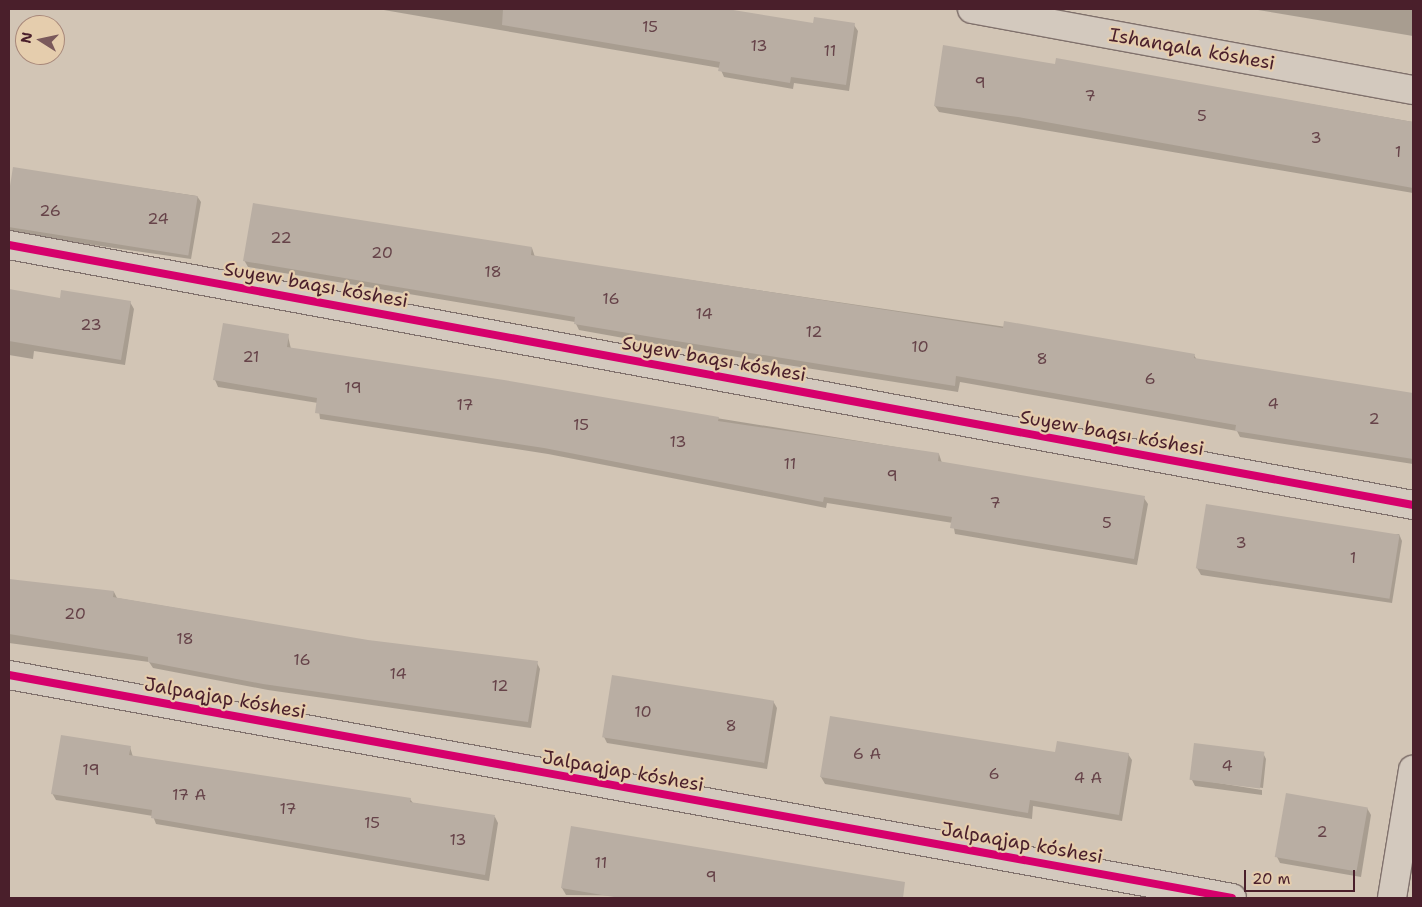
<!DOCTYPE html>
<html>
<head>
<meta charset="utf-8">
<style>
	body { margin:0 }
	#map { position:relative; width:1422px; height:907px; overflow:hidden; background:#d2c5b5; font-family:"Shantell Sans",sans-serif }
	div>[style] { position:absolute }
	.shadow>* { inset:0; background:#0003 }
	.building>* { inset:0; background:#b9aea3; transform-origin:0 0 }
	.roads { filter:drop-shadow(1px 0 #80716c) drop-shadow(-1px 0 #80716c) drop-shadow(0 1px #80716c) drop-shadow(0 -1px #80716c) }
	.street>* { height:28px; margin:-14px; padding:0 14px; transform-origin:14px; border-radius:14px; background:#d3c9be }
	.cycleway>* { height:8px; margin:-4px; padding:0 4px; transform-origin:4px; border-radius:4px; background:#d6006c }
	span { translate:-50% -50%; white-space:nowrap; text-align:center; line-height:1.15; -webkit-text-stroke:4.5px #e5cdad; paint-order:stroke }
	.number-label { font-size:16px; color:#664349 }
	.number-label span { -webkit-text-stroke-width:0 }
	.street-label { font-size:19px; color:#4a1f2b }
	.frame { position:absolute; inset:0; border:10px solid #4a1f2b; pointer-events:none }
	.north { position:absolute; left:15px; top:15px; width:50px; height:50px; box-sizing:border-box; background:#e5cdad; border:1px solid #a78779; border-radius:50%; rotate:280deg; font-size:14px; font-weight:700; line-height:20px; text-align:center; color:#4a1f2b }
	.north::after { content:''; display:block; margin:auto; width:18px; height:22px; background:#7a595b; clip-path:polygon(50% 0,100% 100%,50% 72%,0 100%) }
	.scale { position:absolute; left:1244px; top:870px; width:111px; height:22px; box-sizing:border-box; border:2px solid #4a1f2b; border-top:0; padding-left:6px; font-size:15px; line-height:18px; white-space:nowrap; color:#4a1f2b; -webkit-text-stroke:4px #e5cdad; paint-order:stroke }
</style>
</head>
<body>
<div id="map">
	<div class="shadow">
		<i style="clip-path:polygon(378px 9px,719px 9px,814px 24px,854px 25px,858px 31px,849px 91px,794px 83px,793px 89px,724px 77px,720px 68px)"></i>
		<i style="clip-path:polygon(1252px 9px,1413px 9px,1413px 36px)"></i>
		<i style="clip-path:polygon(1057px 60px,1413px 122px,1413px 193px,939px 112px,935px 106px,1056px 65px)"></i>
		<i style="clip-path:polygon(14px 169px,197px 196px,201px 202px,191px 259px,9px 233px)"></i>
		<i style="clip-path:polygon(532px 248px,535px 257px,1194px 355px,1197px 360px,1413px 394px,1413px 464px,1240px 437px,1237px 431px,960px 382px,958px 392px,668px 346px,579px 330px,575px 322px,248px 267px,244px 260px)"></i>
		<i style="clip-path:polygon(9px 290px,61px 299px,130px 302px,134px 309px,125px 365px,34px 351px,33px 359px,9px 355px)"></i>
		<i style="clip-path:polygon(288px 336px,291px 349px,939px 454px,942px 463px,1144px 498px,1148px 504px,1137px 565px,955px 534px,953px 523px,827px 503px,826px 508px,548px 454px,320px 419px,318px 403px,218px 387px,215px 380px)"></i>
		<i style="clip-path:polygon(1399px 534px,1402px 541px,1392px 603px,1201px 575px,1197px 568px)"></i>
		<i style="clip-path:polygon(9px 580px,114px 592px,117px 598px,368px 641px,537px 663px,540px 669px,531px 728px,268px 690px,153px 668px,149px 662px,9px 643px)"></i>
		<i style="clip-path:polygon(773px 701px,777px 708px,767px 769px,607px 743px,604px 737px)"></i>
		<i style="clip-path:polygon(130px 747px,133px 757px,410px 799px,413px 803px,495px 817px,498px 823px,489px 881px,156px 824px,153px 816px,56px 800px,52px 793px)"></i>
		<i style="clip-path:polygon(1263px 753px,1266px 759px,1263px 788px,1194px 779px,1262px 790px,1262px 795px,1195px 786px,1192px 780px)"></i>
		<i style="clip-path:polygon(1056px 754px,1128px 754px,1132px 760px,1122px 821px,1033px 806px,1032px 819px,825px 784px,821px 777px)"></i>
		<i style="clip-path:polygon(1367px 808px,1371px 815px,1361px 877px,1280px 863px,1277px 857px)"></i>
		<i style="clip-path:polygon(572px 827px,873px 883px,870px 898px,566px 895px,562px 888px)"></i>
	</div>
	<div class="building">
		<i style="clip-path:polygon(503px 9px,727px 9px,813px 23px,814px 17px,855px 23px,846px 85px,791px 77px,790px 83px,718px 71px,720px 62px,502px 25px)"></i>
		<i style="clip-path:polygon(943px 45px,1055px 64px,1056px 58px,1413px 122px,1413px 188px,1018px 117px,934px 106px)"></i>
		<i style="left:13px;top:167px;width:187px;height:60px;rotate:9deg"></i>
		<i style="clip-path:polygon(253px 203px,532px 247px,531px 255px,1003px 328px,1004px 321px,1195px 354px,1194px 358px,1413px 393px,1413px 459px,1235px 431px,1236px 425px,956px 376px,955px 386px,664px 339px,574px 324px,575px 317px,243px 261px)"></i>
		<i style="clip-path:polygon(9px 289px,60px 298px,61px 290px,131px 301px,121px 360px,9px 341px)"></i>
		<i style="clip-path:polygon(223px 323px,289px 334px,287px 347px,504px 380px,719px 417px,718px 421px,939px 453px,938px 461px,1145px 496px,1134px 559px,950px 528px,952px 517px,824px 497px,823px 502px,544px 448px,315px 413px,317px 398px,213px 380px)"></i>
		<i style="left:1206px;top:504px;width:196px;height:65px;rotate:9deg"></i>
		<i style="clip-path:polygon(9px 579px,114px 591px,113px 597px,368px 640px,538px 661px,528px 722px,263px 684px,148px 662px,148px 657px,9px 634px)"></i>
		<i style="left:612px;top:675px;width:164px;height:63px;rotate:9deg"></i>
		<i style="clip-path:polygon(830px 716px,1055px 752px,1057px 741px,1129px 753px,1119px 815px,1030px 800px,1028px 813px,820px 777px)"></i>
		<i style="clip-path:polygon(61px 735px,131px 746px,129px 755px,411px 798px,410px 802px,495px 815px,485px 875px,151px 818px,152px 810px,51px 794px)"></i>
		<i style="left:1194px;top:743px;width:71px;height:37px;rotate:7deg"></i>
		<i style="left:1286px;top:793px;width:83px;height:65px;rotate:10deg"></i>
		<i style="clip-path:polygon(571px 826px,905px 882px,903px 898px,620px 898px,561px 888px)"></i>
	</div>
	<div class="roads">
		<div class="street">
			<i style="left:972px;top:9px;width:448px;rotate:10.4deg"></i>
			<i style="left:9px;top:245px;width:1428px;rotate:10.49deg"></i>
			<i style="left:9px;top:675px;width:1243px;rotate:10.33deg"></i>
			<i style="left:1392px;top:898px;width:130px;rotate:-80.7deg"></i>
		</div>
	</div>
	<div class="cycleway">
		<i style="left:9px;top:245px;width:1428px;rotate:10.49deg"></i>
		<i style="left:9px;top:675px;width:1243px;rotate:10.33deg"></i>
	</div>
	<div class="number-label">
		<span style="left:650px;top:27px">15</span>
		<span style="left:759px;top:46px">13</span>
		<span style="left:830px;top:51px">11</span>
		<span style="left:980px;top:83px">9</span>
		<span style="left:1090px;top:96px">7</span>
		<span style="left:1202px;top:116px">5</span>
		<span style="left:1316px;top:138px">3</span>
		<span style="left:1398px;top:152px">1</span>
		<span style="left:50px;top:211px">26</span>
		<span style="left:158px;top:219px">24</span>
		<span style="left:281px;top:238px">22</span>
		<span style="left:382px;top:253px">20</span>
		<span style="left:493px;top:272px">18</span>
		<span style="left:611px;top:299px">16</span>
		<span style="left:704px;top:314px">14</span>
		<span style="left:91px;top:325px">23</span>
		<span style="left:814px;top:332px">12</span>
		<span style="left:920px;top:347px">10</span>
		<span style="left:251px;top:357px">21</span>
		<span style="left:1042px;top:359px">8</span>
		<span style="left:1150px;top:379px">6</span>
		<span style="left:353px;top:388px">19</span>
		<span style="left:1273px;top:404px">4</span>
		<span style="left:465px;top:405px">17</span>
		<span style="left:1374px;top:419px">2</span>
		<span style="left:581px;top:425px">15</span>
		<span style="left:678px;top:442px">13</span>
		<span style="left:790px;top:464px">11</span>
		<span style="left:892px;top:476px">9</span>
		<span style="left:995px;top:503px">7</span>
		<span style="left:1107px;top:523px">5</span>
		<span style="left:1241px;top:543px">3</span>
		<span style="left:1353px;top:558px">1</span>
		<span style="left:75px;top:614px">20</span>
		<span style="left:185px;top:639px">18</span>
		<span style="left:302px;top:660px">16</span>
		<span style="left:398px;top:674px">14</span>
		<span style="left:500px;top:686px">12</span>
		<span style="left:643px;top:712px">10</span>
		<span style="left:731px;top:726px">8</span>
		<span style="left:867px;top:754px">6 А</span>
		<span style="left:1227px;top:766px">4</span>
		<span style="left:91px;top:770px">19</span>
		<span style="left:994px;top:774px">6</span>
		<span style="left:1088px;top:778px">4 А</span>
		<span style="left:189px;top:795px">17 А</span>
		<span style="left:288px;top:809px">17</span>
		<span style="left:372px;top:823px">15</span>
		<span style="left:1322px;top:832px">2</span>
		<span style="left:458px;top:840px">13</span>
		<span style="left:601px;top:863px">11</span>
		<span style="left:711px;top:877px">9</span>
	</div>
	<div class="street-label">
		<span style="left:1192px;top:49px;rotate:10deg">Ishanqala kóshesi</span>
		<span style="left:316px;top:285px;rotate:10deg">Suyew baqsı kóshesi</span>
		<span style="left:714px;top:359px;rotate:10deg">Suyew baqsı kóshesi</span>
		<span style="left:1112px;top:433px;rotate:10deg">Suyew baqsı kóshesi</span>
		<span style="left:225px;top:698px;rotate:10deg">Jalpaqjap kóshesi</span>
		<span style="left:623px;top:771px;rotate:10deg">Jalpaqjap kóshesi</span>
		<span style="left:1022px;top:843px;rotate:10deg">Jalpaqjap kóshesi</span>
	</div>
	<div class="frame"></div>
	<div class="north">N</div>
	<div class="scale">20 m</div>
</div>
</body>
</html>
